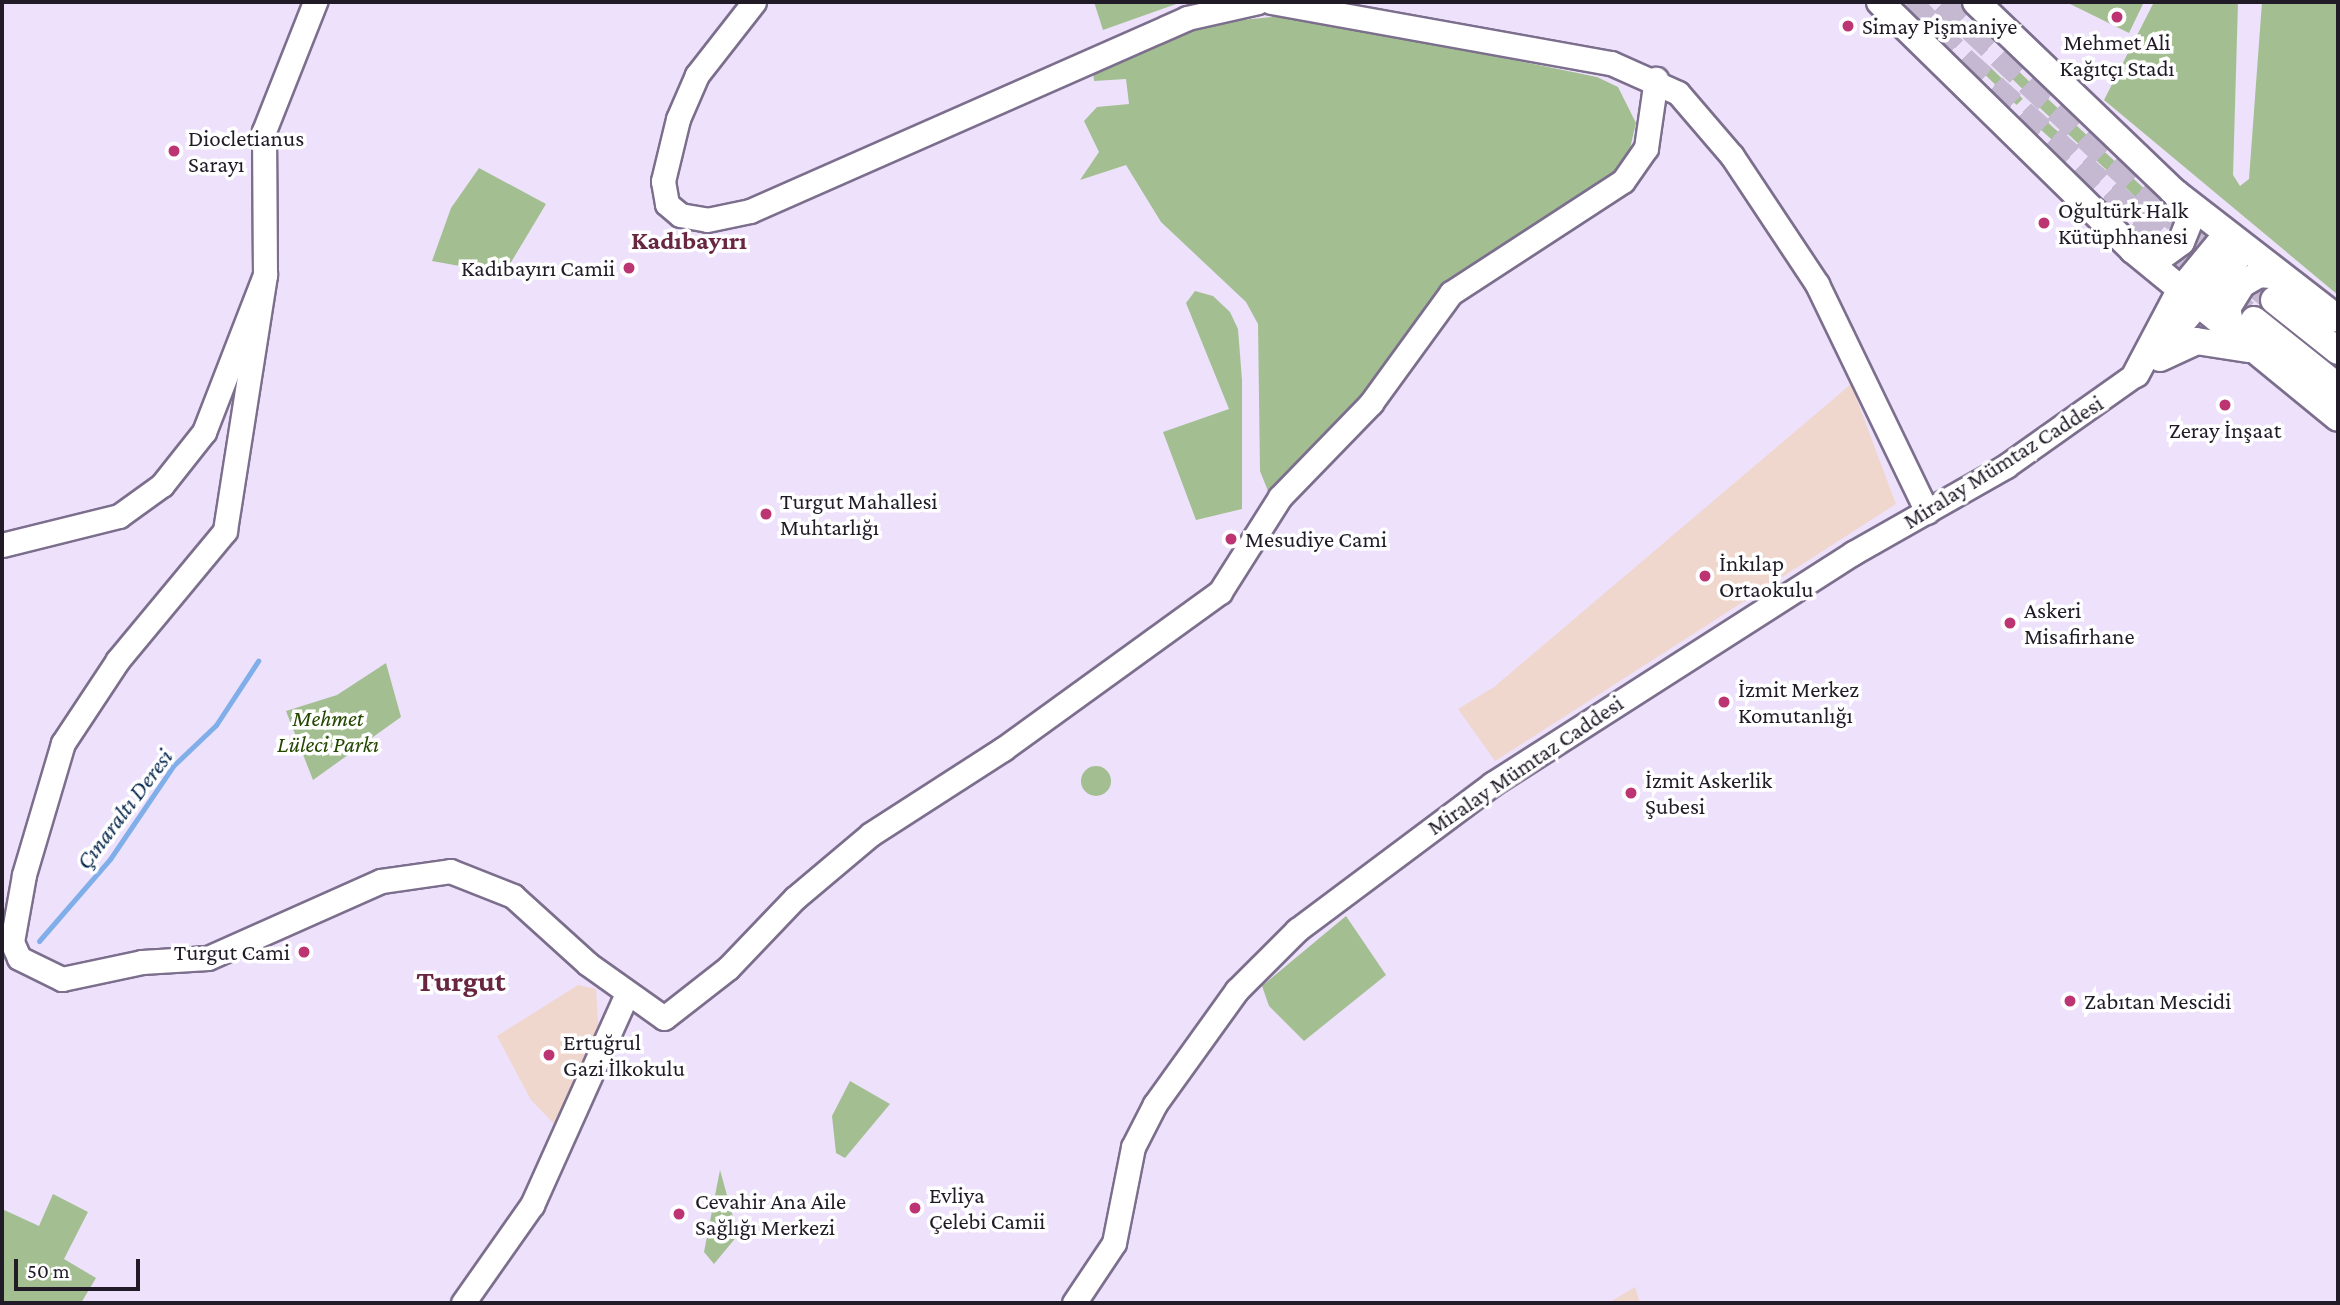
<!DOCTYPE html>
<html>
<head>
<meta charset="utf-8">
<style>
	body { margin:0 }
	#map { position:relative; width:2340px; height:1305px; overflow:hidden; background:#ede1fc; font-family:"Crimson Pro",serif }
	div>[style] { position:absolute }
	.education>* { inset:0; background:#f0d7ce }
	.green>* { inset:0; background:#a3bf91; transform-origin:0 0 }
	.round { border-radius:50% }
	.stream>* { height:5px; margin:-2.5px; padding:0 2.5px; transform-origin:2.5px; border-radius:2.5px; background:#7faee9 }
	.highway-tunnel>* { height:26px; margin-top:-13px; transform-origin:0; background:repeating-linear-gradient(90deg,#c4b9d1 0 26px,transparent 0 39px) }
	.roads { filter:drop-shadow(2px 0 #7c6f8d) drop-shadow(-2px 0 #7c6f8d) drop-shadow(0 2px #7c6f8d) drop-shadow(0 -2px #7c6f8d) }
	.major>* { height:23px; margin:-11.5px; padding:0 11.5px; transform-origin:11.5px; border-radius:11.5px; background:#fff }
	.highway>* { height:26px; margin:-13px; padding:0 13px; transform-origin:13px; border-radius:13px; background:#fff }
	.dots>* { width:19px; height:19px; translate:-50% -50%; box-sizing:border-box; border:4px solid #fff; border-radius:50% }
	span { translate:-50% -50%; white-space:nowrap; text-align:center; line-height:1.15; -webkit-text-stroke:7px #fff; paint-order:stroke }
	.poi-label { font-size:23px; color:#201b27 }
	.left { translate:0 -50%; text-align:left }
	.right { translate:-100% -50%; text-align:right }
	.street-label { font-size:23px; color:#201b27 }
	.park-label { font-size:23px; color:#244700; font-style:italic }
	.water-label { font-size:24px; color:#08294e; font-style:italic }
	.quarter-label { font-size:26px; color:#682641; font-weight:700 }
	.district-label { font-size:30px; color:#682641; font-weight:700 }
	.frame { position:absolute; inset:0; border:4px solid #201b27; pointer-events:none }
	.scale { position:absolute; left:14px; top:1259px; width:126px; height:32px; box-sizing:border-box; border:4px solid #201b27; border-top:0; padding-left:9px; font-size:21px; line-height:24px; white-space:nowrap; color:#201b27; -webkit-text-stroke:5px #fff; paint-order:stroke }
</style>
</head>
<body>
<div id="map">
	<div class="education">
		<i style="clip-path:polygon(1851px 384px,1896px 504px,1495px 761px,1458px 709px,1494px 687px)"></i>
		<i style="clip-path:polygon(578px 985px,596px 989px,599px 1034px,559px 1129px,531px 1100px,497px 1036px)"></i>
		<i style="clip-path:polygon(1635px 1287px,1640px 1303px,1608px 1303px)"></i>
	</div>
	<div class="green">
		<i style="clip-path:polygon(1094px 2px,1178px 2px,1179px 3px,1103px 30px)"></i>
		<i style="clip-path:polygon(2066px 2px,2144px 2px,2129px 33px)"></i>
		<i style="clip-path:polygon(2154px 2px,2238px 2px,2233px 175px,2240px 186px,2249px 179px,2262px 2px,2338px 2px,2338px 295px,2104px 100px)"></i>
		<i style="clip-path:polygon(1293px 15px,1597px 77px,1618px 87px,1636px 123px,1629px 153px,1610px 177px,1448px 279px,1363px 397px,1268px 491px,1260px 471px,1258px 324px,1246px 302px,1161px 222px,1126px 165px,1080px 180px,1099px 152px,1084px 121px,1097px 107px,1129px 104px,1126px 79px,1094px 81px,1093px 71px,1200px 24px)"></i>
		<i style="left:2007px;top:60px;width:39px;height:10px;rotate:44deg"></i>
		<i style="left:1989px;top:66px;width:47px;height:9px;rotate:44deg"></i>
		<i style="left:2048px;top:99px;width:153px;height:12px;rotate:43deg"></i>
		<i style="left:2035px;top:111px;width:46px;height:10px;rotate:42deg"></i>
		<i style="clip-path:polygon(479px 168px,546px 204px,504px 274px,432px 261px,451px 208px)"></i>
		<i style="clip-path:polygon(1195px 291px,1213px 296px,1230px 312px,1238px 329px,1242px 380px,1242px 509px,1196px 520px,1163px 432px,1229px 409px,1186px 303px)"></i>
		<i style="clip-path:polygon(386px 663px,401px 717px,313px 780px,286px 711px,337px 695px)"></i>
		<i class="round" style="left:1081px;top:766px;width:30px;height:30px"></i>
		<i style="clip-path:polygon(1346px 916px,1386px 975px,1304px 1041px,1269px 1006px,1262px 986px)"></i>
		<i style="clip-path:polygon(850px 1081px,890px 1104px,845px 1158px,836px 1153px,832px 1116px)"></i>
		<i style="clip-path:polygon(720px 1170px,738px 1235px,714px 1264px,704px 1252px)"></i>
		<i style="clip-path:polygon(53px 1194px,88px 1212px,64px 1259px,96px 1278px,81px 1303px,2px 1303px,2px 1209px,39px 1226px)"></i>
	</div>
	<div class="stream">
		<i style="left:39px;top:941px;width:108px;rotate:-49.1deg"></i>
		<i style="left:110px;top:859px;width:114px;rotate:-55.8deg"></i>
		<i style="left:174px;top:765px;width:58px;rotate:-43.6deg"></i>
		<i style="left:216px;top:725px;width:77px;rotate:-56.7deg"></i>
	</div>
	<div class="highway-tunnel">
		<i style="left:1909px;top:2px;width:81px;rotate:47deg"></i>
		<i style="left:1964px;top:61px;width:389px;rotate:41.8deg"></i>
		<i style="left:1943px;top:2px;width:293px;rotate:43.3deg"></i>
		<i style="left:2156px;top:203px;width:153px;rotate:39.4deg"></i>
	</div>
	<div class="roads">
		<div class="major">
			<i style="left:754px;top:2px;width:93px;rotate:128deg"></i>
			<i style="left:697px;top:75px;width:48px;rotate:113.4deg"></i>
			<i style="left:678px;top:119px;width:64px;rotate:103.6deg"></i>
			<i style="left:663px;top:181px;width:23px;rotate:80deg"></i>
			<i style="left:667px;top:204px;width:17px;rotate:40deg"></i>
			<i style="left:680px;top:215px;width:27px;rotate:10deg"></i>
			<i style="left:707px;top:220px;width:44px;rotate:-11.8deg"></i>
			<i style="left:750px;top:211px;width:478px;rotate:-23.8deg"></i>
			<i style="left:1187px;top:18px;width:73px;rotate:-12.7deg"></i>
			<i style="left:1271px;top:2px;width:345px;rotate:10.2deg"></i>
			<i style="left:1611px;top:63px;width:73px;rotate:24.1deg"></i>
			<i style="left:1678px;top:93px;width:83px;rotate:49.4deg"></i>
			<i style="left:1732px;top:156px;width:154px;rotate:56.4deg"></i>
			<i style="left:1817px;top:284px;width:253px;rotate:64.2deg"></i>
			<i style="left:265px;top:275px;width:259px;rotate:98.9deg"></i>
			<i style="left:225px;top:531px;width:168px;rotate:129.7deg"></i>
			<i style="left:118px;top:660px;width:100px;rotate:123.5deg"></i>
			<i style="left:63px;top:743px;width:138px;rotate:106.5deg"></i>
			<i style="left:24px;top:875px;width:68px;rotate:100.2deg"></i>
			<i style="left:12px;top:942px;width:17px;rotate:66deg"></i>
			<i style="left:19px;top:958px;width:48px;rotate:26deg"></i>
			<i style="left:62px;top:979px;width:82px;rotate:-12deg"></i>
			<i style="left:142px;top:962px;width:66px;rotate:-3.5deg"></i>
			<i style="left:208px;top:958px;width:189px;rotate:-24deg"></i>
			<i style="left:381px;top:881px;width:70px;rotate:-8.2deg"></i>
			<i style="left:450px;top:871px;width:68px;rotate:21.6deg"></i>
			<i style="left:513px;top:896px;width:101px;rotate:42.2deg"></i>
			<i style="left:588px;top:964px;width:93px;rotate:35.4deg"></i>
			<i style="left:664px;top:1018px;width:81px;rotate:-38deg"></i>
			<i style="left:728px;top:968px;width:97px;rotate:-46.3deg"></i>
			<i style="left:795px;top:898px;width:99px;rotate:-40.1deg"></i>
			<i style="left:871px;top:834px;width:157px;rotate:-32.8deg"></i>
			<i style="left:1003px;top:749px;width:268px;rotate:-35.9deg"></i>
			<i style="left:1220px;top:592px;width:112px;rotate:-57.7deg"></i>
			<i style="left:1280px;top:497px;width:131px;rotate:-45.9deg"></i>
			<i style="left:1371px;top:403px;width:136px;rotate:-54deg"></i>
			<i style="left:1451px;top:293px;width:205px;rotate:-33.1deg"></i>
			<i style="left:1623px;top:181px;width:40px;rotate:-55.1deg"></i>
			<i style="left:1646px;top:148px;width:70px;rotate:-81.8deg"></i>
			<i style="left:2px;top:545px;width:121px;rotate:-13.9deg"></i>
			<i style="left:119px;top:516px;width:53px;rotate:-35.8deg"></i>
			<i style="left:162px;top:485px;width:68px;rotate:-51.6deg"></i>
			<i style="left:204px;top:432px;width:168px;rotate:-68.8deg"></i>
			<i style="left:265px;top:275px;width:144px;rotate:-90.4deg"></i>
			<i style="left:264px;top:131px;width:139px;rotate:-68.4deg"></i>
			<i style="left:463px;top:1303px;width:120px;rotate:-54.9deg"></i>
			<i style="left:532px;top:1205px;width:231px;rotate:-65.8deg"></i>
			<i style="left:1074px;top:1303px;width:72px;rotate:-56.3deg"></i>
			<i style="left:1114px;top:1243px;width:98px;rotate:-78.8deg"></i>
			<i style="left:1133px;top:1147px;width:48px;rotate:-62.9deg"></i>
			<i style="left:1155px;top:1104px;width:140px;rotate:-54.3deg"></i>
			<i style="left:1237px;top:990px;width:85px;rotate:-45deg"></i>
			<i style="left:1297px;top:930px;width:244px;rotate:-36.8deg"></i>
			<i style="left:1492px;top:784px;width:429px;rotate:-32.6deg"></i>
			<i style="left:1853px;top:553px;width:176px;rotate:-29.6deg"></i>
			<i style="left:2006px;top:466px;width:159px;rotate:-35.3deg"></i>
		</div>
		<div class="highway">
			<i style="left:1880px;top:2px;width:354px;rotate:44.4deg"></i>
			<i style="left:2133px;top:250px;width:265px;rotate:39.3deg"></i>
			<i style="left:1976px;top:2px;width:273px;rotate:43.8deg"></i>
			<i style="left:2173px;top:191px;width:209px;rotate:37.8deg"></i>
			<i style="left:2133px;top:250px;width:30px;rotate:9deg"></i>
			<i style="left:2163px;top:255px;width:22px;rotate:-36deg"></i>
			<i style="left:2181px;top:242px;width:24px;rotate:-68deg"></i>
			<i style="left:2190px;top:220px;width:30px;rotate:-118deg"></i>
			<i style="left:2274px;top:300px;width:82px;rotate:38.6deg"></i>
			<i style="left:2254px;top:320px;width:107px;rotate:38.6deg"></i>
			<i style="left:2232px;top:333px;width:25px;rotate:-101deg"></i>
			<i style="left:2227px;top:308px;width:28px;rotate:-58deg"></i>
			<i style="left:2242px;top:284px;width:20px;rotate:-30deg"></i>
			<i style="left:2259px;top:274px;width:21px;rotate:5deg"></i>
			<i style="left:2161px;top:347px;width:130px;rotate:-49.7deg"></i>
			<i style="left:2160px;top:358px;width:40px;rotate:-25deg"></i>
			<i style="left:2196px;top:341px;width:54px;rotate:8.6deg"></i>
			<i style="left:2136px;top:374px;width:94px;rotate:-62.1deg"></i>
			<i style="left:2180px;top:291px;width:74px;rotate:-50.5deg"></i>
		</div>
	</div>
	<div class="dots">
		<i style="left:2117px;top:17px;background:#bc3471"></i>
		<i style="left:1848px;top:26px;background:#bc3471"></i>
		<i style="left:174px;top:151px;background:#bc3471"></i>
		<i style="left:2044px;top:223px;background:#bc3471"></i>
		<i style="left:629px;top:268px;background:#bc3471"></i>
		<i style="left:2225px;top:405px;background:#bc3471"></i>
		<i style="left:766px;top:514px;background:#bc3471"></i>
		<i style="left:1231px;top:539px;background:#bc3471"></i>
		<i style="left:1705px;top:576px;background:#bc3471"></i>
		<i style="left:2010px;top:623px;background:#bc3471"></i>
		<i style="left:1724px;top:702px;background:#bc3471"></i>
		<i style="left:1631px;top:793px;background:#bc3471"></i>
		<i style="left:304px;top:952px;background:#bc3471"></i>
		<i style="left:2070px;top:1001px;background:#bc3471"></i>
		<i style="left:549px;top:1055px;background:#bc3471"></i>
		<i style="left:915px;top:1208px;background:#bc3471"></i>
		<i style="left:679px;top:1214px;background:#bc3471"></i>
	</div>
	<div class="poi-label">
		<span class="left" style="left:1862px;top:26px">Simay Pişmaniye</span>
		<span style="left:2117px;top:55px">Mehmet Ali<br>Kağıtçı Stadı</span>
		<span class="left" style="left:188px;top:151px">Diocletianus<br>Sarayı</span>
		<span class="left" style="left:2058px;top:223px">Oğultürk Halk<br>Kütüphhanesi</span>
		<span class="right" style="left:615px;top:268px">Kadıbayırı Camii</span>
		<span style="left:2225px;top:430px">Zeray İnşaat</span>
		<span class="left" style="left:780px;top:514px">Turgut Mahallesi<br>Muhtarlığı</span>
		<span class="left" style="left:1245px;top:539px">Mesudiye Cami</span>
		<span class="left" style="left:1719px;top:576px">İnkılap<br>Ortaokulu</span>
		<span class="left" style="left:2024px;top:623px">Askeri<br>Misafirhane</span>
		<span class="left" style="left:1738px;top:702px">İzmit Merkez<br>Komutanlığı</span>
		<span class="left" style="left:1645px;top:793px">İzmit Askerlik<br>Şubesi</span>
		<span class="right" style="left:290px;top:952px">Turgut Cami</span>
		<span class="left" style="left:2084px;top:1001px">Zabıtan Mescidi</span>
		<span class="left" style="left:563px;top:1055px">Ertuğrul<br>Gazi İlkokulu</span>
		<span class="left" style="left:929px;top:1208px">Evliya<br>Çelebi Camii</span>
		<span class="left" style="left:695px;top:1214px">Cevahir Ana Aile<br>Sağlığı Merkezi</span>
	</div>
	<div class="street-label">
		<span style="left:2003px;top:462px;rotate:-32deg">Miralay Mümtaz Caddesi</span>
		<span style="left:1525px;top:765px;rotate:-34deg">Miralay Mümtaz Caddesi</span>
	</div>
	<div class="park-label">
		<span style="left:328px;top:731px">Mehmet<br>Lüleci Parkı</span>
	</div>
	<div class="water-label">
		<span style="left:124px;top:809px;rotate:-53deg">Çınaraltı Deresi</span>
	</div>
	<div class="quarter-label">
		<span style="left:689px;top:241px">Kadıbayırı</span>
	</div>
	<div class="district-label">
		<span style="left:461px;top:981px">Turgut</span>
	</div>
	<div class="frame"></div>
	<div class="scale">50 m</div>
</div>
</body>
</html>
